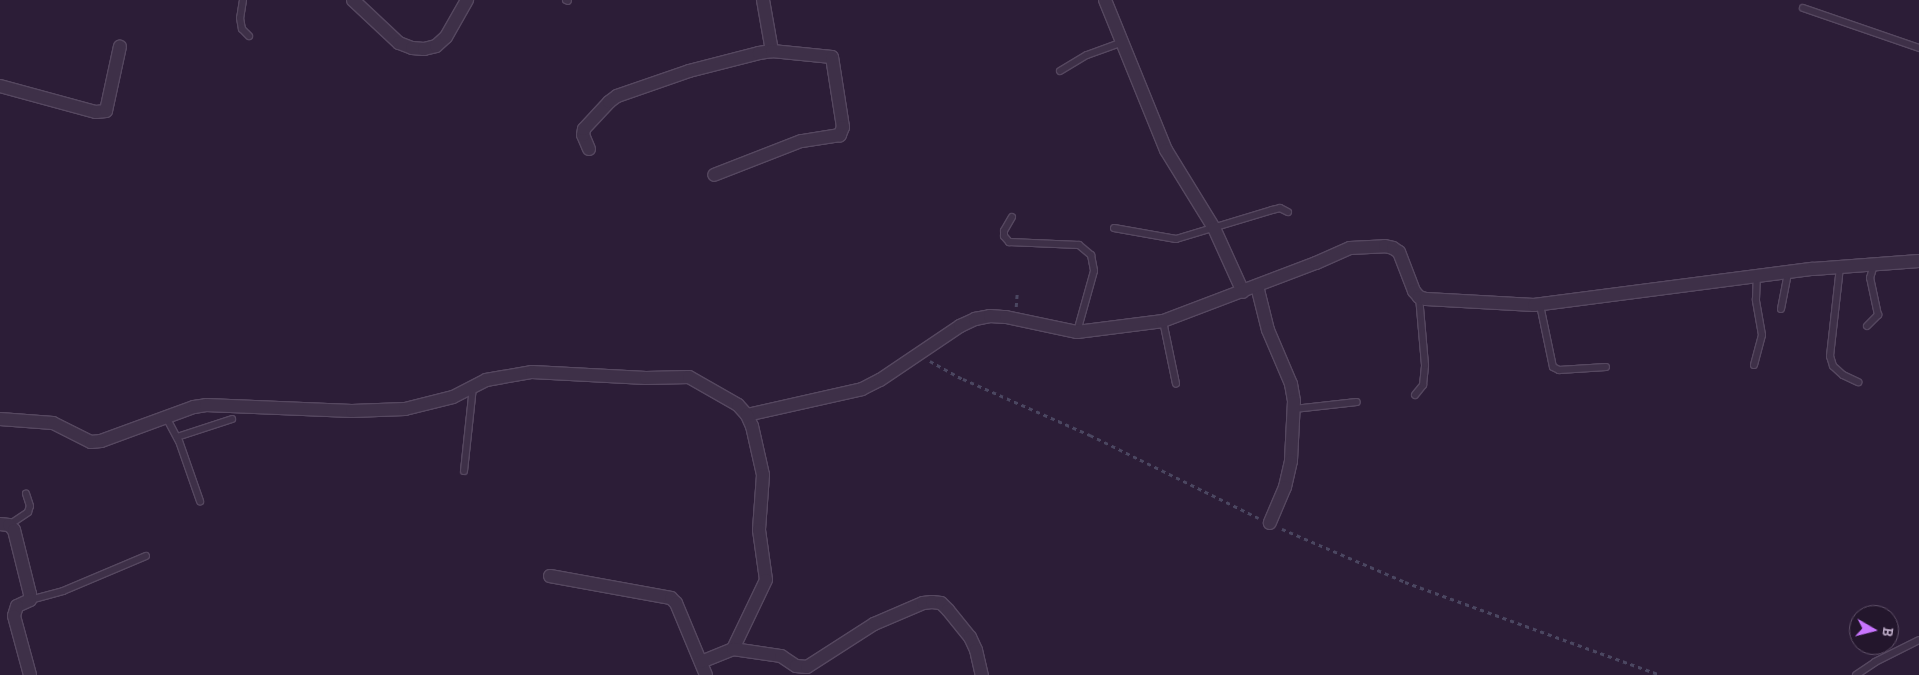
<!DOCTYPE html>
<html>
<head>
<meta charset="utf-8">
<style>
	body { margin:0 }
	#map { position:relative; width:1919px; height:675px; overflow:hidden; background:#2c1d37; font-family:"Space Grotesk",sans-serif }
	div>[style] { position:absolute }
	.path>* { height:2.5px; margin-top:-1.25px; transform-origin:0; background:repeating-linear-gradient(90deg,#4b4761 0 4px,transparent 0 8px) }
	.roads { filter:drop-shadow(1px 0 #564860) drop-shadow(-1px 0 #564860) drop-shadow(0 1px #564860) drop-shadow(0 -1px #564860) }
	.service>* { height:6px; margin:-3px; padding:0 3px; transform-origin:3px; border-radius:3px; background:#3e3048 }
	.minor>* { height:12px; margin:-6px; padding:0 6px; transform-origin:6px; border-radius:6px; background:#3e3048 }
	span { translate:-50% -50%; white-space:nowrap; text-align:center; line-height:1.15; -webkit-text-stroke:5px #23162c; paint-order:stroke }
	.north { position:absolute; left:1849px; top:605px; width:50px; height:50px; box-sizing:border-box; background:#23162c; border:1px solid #605169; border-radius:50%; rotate:98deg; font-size:14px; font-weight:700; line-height:20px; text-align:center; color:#bbaac5 }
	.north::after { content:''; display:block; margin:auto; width:18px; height:22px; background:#c975ff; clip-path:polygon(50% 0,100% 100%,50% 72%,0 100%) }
</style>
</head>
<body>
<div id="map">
	<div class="path">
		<i style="left:1016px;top:307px;width:16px;rotate:-86deg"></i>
		<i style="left:930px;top:361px;width:38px;rotate:29deg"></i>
		<i style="left:963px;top:379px;width:139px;rotate:23.8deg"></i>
		<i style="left:1090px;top:435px;width:188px;rotate:26.2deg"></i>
		<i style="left:1282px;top:529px;width:134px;rotate:23.3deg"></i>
		<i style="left:1405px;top:582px;width:272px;rotate:20deg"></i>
	</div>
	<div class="roads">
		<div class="service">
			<i style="left:243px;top:0;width:18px;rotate:99deg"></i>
			<i style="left:240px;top:18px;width:11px;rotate:80deg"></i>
			<i style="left:242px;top:29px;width:10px;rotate:45deg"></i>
			<i style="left:566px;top:0;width:2px;rotate:27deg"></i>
			<i style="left:1803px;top:8px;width:123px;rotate:19deg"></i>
			<i style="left:1060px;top:71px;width:31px;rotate:-31deg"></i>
			<i style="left:1087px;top:55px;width:37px;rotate:-20deg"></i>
			<i style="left:1012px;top:217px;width:16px;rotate:120deg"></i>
			<i style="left:1004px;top:231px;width:5px;rotate:90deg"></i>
			<i style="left:1004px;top:236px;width:8px;rotate:50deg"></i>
			<i style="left:1009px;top:242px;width:70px;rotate:2.5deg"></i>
			<i style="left:1079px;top:245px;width:16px;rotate:40deg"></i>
			<i style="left:1091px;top:255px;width:16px;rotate:79deg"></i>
			<i style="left:1094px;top:271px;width:63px;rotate:105.6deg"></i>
			<i style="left:1114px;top:228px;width:63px;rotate:10.1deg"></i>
			<i style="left:1176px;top:239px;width:100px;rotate:-16.8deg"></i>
			<i style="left:1272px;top:210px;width:8px;rotate:-14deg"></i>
			<i style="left:1280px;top:208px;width:9px;rotate:27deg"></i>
			<i style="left:1840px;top:267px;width:90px;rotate:96.4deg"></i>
			<i style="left:1830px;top:356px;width:10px;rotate:73deg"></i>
			<i style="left:1833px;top:366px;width:13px;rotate:42deg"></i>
			<i style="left:1843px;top:375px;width:17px;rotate:25deg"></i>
			<i style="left:1540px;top:305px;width:63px;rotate:78.2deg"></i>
			<i style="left:1553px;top:367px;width:7px;rotate:27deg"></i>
			<i style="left:1559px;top:370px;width:47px;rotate:-3.7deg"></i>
			<i style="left:1781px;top:309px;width:37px;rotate:-79deg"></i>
			<i style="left:1163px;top:321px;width:64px;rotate:78.3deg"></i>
			<i style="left:1867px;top:326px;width:16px;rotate:-45deg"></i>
			<i style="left:1878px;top:315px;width:38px;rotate:-102deg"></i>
			<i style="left:1870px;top:278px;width:14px;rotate:-73deg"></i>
			<i style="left:1754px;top:365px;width:31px;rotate:-75deg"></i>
			<i style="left:1762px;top:335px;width:36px;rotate:-100deg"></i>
			<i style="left:1756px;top:300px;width:23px;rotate:-88deg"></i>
			<i style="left:1415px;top:395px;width:13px;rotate:-51deg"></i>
			<i style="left:1423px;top:385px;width:20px;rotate:-84deg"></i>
			<i style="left:1425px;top:365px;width:68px;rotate:-95deg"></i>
			<i style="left:1294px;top:409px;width:63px;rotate:-6.3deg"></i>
			<i style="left:166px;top:417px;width:27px;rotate:62deg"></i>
			<i style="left:179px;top:441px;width:64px;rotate:70.7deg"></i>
			<i style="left:177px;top:437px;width:58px;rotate:-18.1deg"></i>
			<i style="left:464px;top:471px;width:84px;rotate:-83.9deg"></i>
			<i style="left:9px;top:525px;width:23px;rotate:-34deg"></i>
			<i style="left:28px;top:512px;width:6px;rotate:-72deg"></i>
			<i style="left:30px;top:506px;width:13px;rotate:-108deg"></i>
			<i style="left:30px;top:600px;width:34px;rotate:-15deg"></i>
			<i style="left:63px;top:591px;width:90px;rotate:-22.9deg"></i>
			<i style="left:1856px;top:675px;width:23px;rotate:-34deg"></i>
			<i style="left:1875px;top:662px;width:49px;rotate:-26.6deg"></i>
		</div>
		<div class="minor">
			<i style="left:353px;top:0;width:63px;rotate:43.1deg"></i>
			<i style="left:399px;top:43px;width:14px;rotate:21deg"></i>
			<i style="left:412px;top:48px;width:12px;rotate:5deg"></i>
			<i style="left:424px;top:49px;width:12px;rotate:-14deg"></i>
			<i style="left:436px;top:46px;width:13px;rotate:-42deg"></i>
			<i style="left:446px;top:37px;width:43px;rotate:-60.4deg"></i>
			<i style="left:763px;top:0;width:52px;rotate:80deg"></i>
			<i style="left:1105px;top:0;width:162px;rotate:67.9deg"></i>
			<i style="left:1166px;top:150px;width:92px;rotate:58.4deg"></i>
			<i style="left:1214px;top:228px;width:70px;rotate:65.6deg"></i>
			<i style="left:0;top:86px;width:99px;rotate:15.2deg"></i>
			<i style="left:96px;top:112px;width:10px;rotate:-6deg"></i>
			<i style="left:106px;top:111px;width:66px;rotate:-77.8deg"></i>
			<i style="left:589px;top:149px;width:15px;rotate:-113deg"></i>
			<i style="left:583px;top:135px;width:6px;rotate:-81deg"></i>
			<i style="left:584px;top:129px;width:37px;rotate:-47deg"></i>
			<i style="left:609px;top:102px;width:10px;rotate:-37deg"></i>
			<i style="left:617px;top:96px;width:76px;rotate:-19.1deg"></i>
			<i style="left:689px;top:71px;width:72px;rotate:-14.4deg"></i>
			<i style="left:759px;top:53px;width:13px;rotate:-9deg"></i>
			<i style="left:772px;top:51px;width:60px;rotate:5.7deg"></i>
			<i style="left:832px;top:57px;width:71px;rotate:81.1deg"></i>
			<i style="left:843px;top:127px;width:9px;rotate:111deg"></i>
			<i style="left:840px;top:135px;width:39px;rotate:171deg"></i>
			<i style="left:801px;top:141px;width:93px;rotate:158.7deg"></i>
			<i style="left:1257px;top:286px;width:45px;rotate:76deg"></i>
			<i style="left:1268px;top:330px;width:59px;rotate:66.9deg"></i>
			<i style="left:1291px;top:384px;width:17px;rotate:80deg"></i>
			<i style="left:1294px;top:401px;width:60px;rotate:92.9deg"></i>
			<i style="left:1291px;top:461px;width:27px;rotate:103deg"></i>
			<i style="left:1285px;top:487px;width:39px;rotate:113deg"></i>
			<i style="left:747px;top:415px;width:118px;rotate:-12.7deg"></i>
			<i style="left:862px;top:389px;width:20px;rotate:-27deg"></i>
			<i style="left:880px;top:380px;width:97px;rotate:-34deg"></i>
			<i style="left:960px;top:326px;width:17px;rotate:-25deg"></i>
			<i style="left:975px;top:319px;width:15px;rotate:-11deg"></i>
			<i style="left:990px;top:316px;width:16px;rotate:4deg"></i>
			<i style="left:1006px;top:317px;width:73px;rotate:11.9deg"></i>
			<i style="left:1077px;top:332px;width:87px;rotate:-7.3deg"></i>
			<i style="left:1163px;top:321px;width:164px;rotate:-20.8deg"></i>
			<i style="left:1316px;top:263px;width:37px;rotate:-24deg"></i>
			<i style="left:1350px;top:248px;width:35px;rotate:-3deg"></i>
			<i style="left:1385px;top:246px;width:8px;rotate:14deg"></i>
			<i style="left:1393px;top:248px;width:7px;rotate:34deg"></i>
			<i style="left:1399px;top:252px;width:42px;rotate:69deg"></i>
			<i style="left:1414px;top:291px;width:8px;rotate:50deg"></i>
			<i style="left:1419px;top:297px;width:7px;rotate:16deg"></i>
			<i style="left:1426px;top:299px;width:108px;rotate:3.2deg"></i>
			<i style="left:1534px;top:305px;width:281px;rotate:-7.4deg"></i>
			<i style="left:1813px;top:269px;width:106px;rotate:-4.3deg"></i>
			<i style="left:0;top:419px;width:53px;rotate:4.3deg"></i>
			<i style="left:53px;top:423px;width:42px;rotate:26.6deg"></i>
			<i style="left:91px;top:442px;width:10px;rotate:-6deg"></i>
			<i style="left:101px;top:441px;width:99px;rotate:-20.1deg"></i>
			<i style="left:194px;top:407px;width:12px;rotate:-9deg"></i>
			<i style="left:206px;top:405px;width:146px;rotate:2.4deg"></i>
			<i style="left:352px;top:411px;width:53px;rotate:-2.2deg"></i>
			<i style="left:405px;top:409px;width:49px;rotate:-14deg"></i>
			<i style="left:453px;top:397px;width:37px;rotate:-27deg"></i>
			<i style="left:486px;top:380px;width:47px;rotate:-9.9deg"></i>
			<i style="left:532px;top:372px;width:114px;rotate:3deg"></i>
			<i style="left:646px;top:378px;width:43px;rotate:-1.3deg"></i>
			<i style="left:689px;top:377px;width:56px;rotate:29.7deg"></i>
			<i style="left:738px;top:405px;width:13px;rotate:48deg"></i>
			<i style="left:747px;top:415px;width:12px;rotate:66deg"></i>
			<i style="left:752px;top:426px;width:50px;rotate:77.3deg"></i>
			<i style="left:763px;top:475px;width:55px;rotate:94.2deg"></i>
			<i style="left:759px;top:530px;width:50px;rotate:82deg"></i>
			<i style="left:766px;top:580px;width:76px;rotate:115.6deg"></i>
			<i style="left:0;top:524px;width:9px;rotate:6deg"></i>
			<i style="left:9px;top:525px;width:7px;rotate:45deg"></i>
			<i style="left:14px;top:530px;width:66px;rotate:76deg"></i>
			<i style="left:30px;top:594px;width:6px;rotate:90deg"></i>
			<i style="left:30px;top:600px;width:14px;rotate:155deg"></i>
			<i style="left:17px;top:606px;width:10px;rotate:107deg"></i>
			<i style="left:14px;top:616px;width:61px;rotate:74.8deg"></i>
			<i style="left:550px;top:576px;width:123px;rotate:10.3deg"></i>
			<i style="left:671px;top:598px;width:7px;rotate:45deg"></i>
			<i style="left:676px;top:603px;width:78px;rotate:67.4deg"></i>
			<i style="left:701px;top:662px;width:35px;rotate:-22deg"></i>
			<i style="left:733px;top:649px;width:49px;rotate:8.3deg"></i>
			<i style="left:781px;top:656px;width:18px;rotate:34deg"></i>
			<i style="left:796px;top:666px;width:11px;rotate:5deg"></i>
			<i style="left:807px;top:667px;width:80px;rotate:-32.7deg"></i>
			<i style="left:874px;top:624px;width:53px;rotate:-23.2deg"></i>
			<i style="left:923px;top:603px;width:9px;rotate:-6deg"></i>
			<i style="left:932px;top:602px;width:9px;rotate:6deg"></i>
			<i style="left:941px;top:603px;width:10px;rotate:45deg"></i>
			<i style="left:948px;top:610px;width:35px;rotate:51deg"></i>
			<i style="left:970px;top:637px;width:14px;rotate:65deg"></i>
			<i style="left:976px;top:650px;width:26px;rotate:77deg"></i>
		</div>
	</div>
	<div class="north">B</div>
</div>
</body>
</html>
